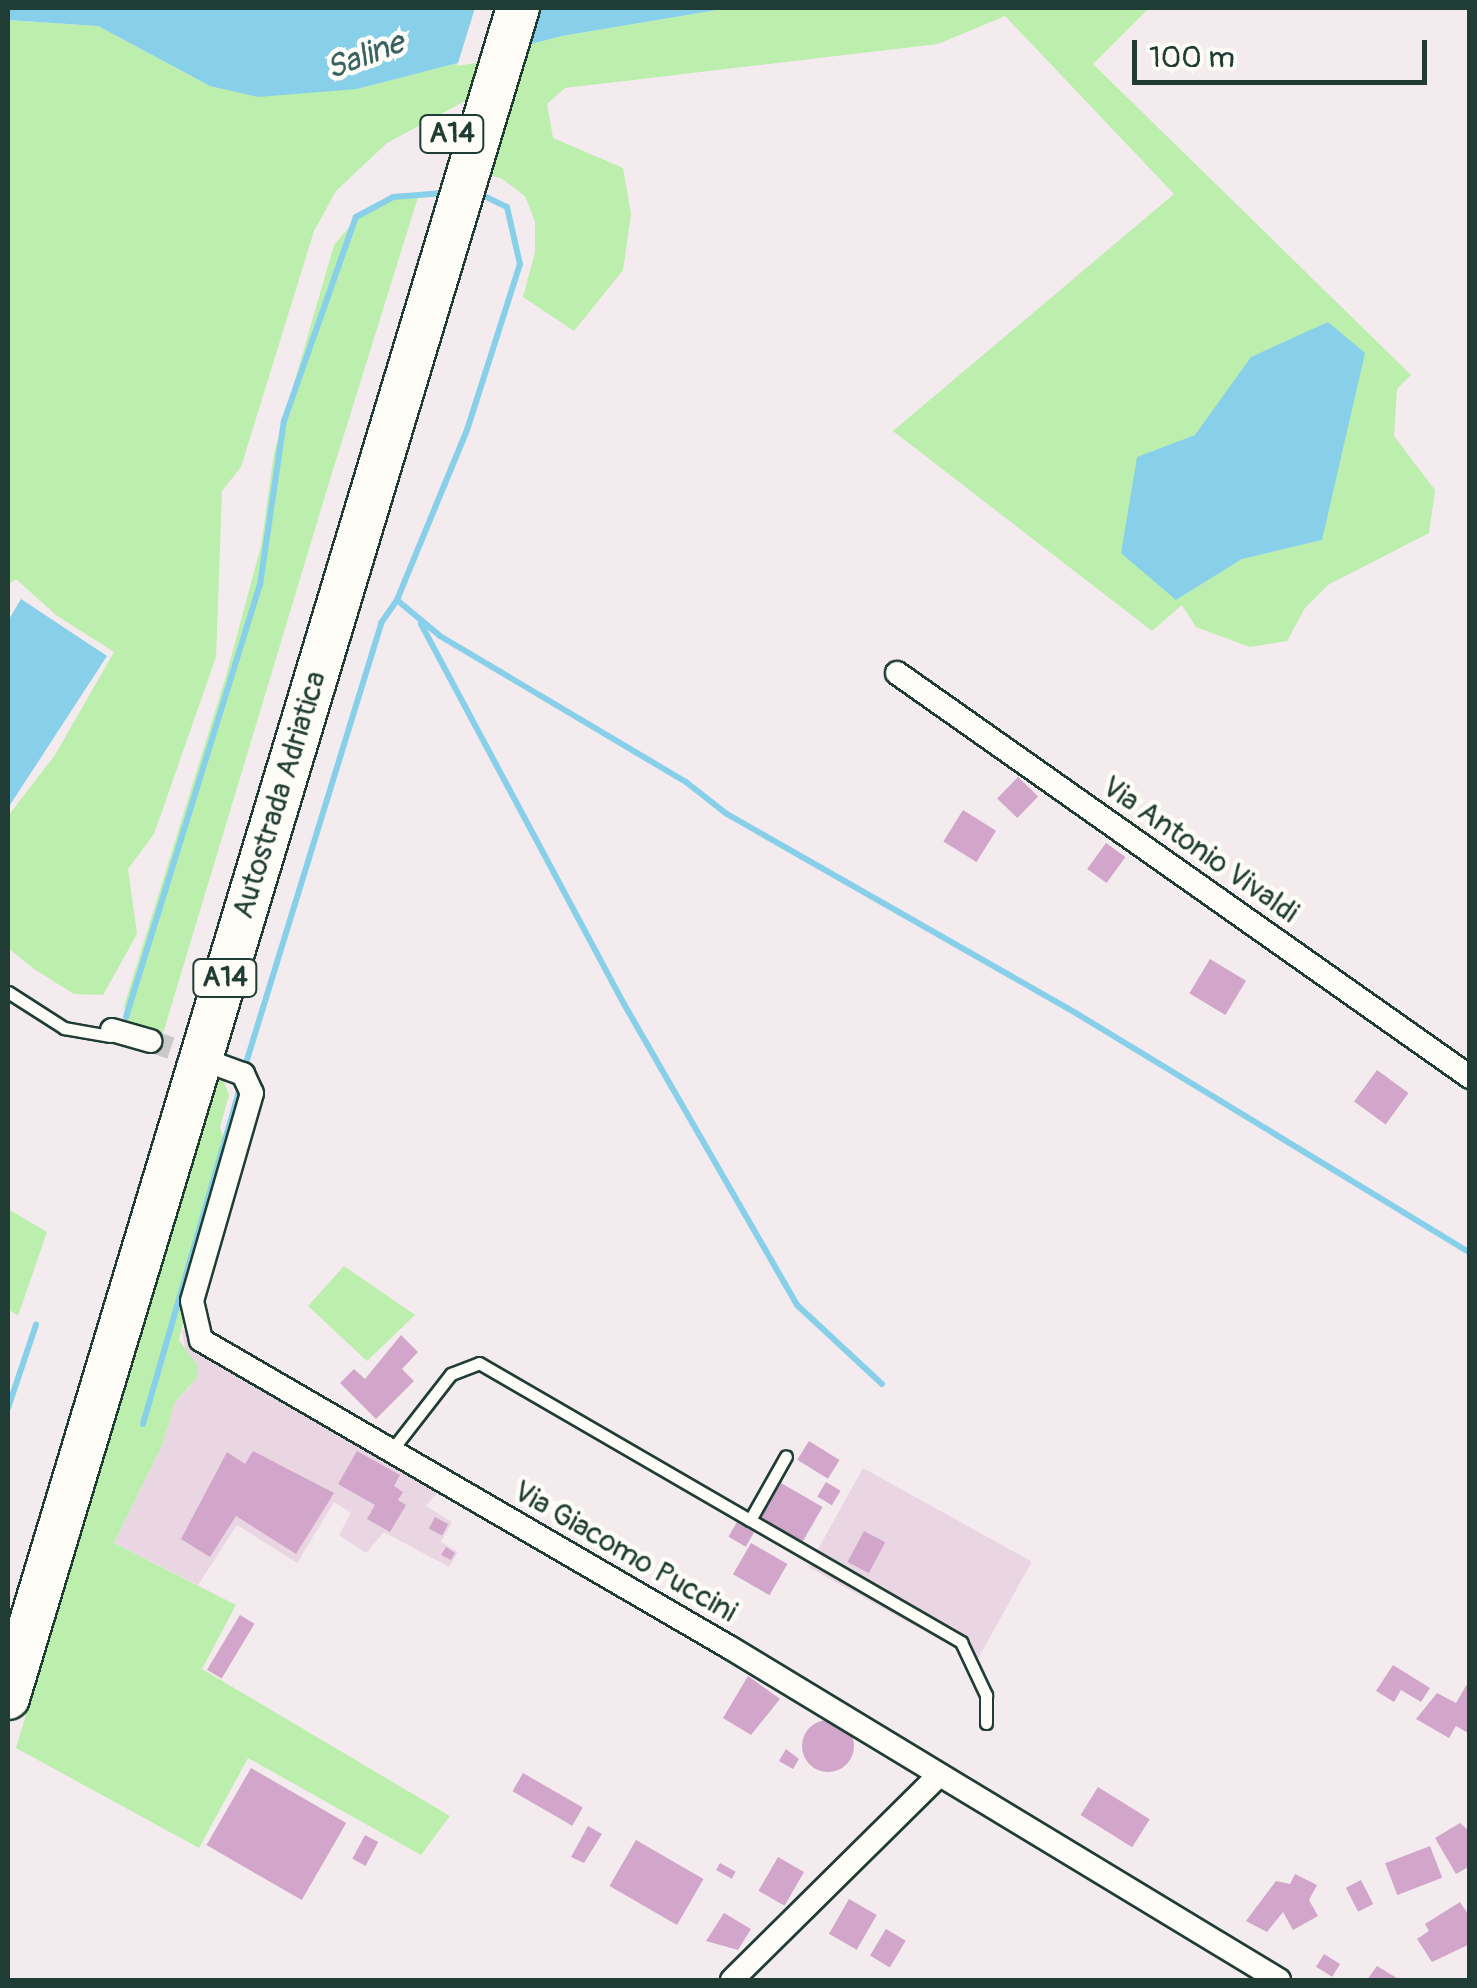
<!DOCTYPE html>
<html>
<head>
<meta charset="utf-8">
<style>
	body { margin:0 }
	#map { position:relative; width:1477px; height:1988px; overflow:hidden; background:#f4ebee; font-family:Pangolin,sans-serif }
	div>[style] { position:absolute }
	.built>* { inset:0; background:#ead6e3; transform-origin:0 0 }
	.green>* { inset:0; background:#bceead }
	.water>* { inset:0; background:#88d0e9 }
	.pier>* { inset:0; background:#f4ebee }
	.stream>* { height:6px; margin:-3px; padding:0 3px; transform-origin:3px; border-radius:3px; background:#88d0e9 }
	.building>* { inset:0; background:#d1a6ca; transform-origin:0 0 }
	.round { border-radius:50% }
	.street-tunnel>* { height:22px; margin-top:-11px; transform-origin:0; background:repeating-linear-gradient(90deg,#c9c8c9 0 22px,transparent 0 33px) }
	.roads { filter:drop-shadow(2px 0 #1f3d34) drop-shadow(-2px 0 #1f3d34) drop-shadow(0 2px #1f3d34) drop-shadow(0 -2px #1f3d34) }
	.lane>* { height:11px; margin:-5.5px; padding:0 5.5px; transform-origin:5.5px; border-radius:5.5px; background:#fdfcf7 }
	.street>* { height:22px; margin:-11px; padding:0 11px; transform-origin:11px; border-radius:11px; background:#fdfcf7 }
	.highway>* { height:42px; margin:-21px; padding:0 21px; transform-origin:21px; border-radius:21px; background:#fdfcf7 }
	span { translate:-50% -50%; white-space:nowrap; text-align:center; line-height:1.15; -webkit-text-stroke:9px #fdfcf7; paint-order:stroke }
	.shield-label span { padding:2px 8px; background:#fdfcf7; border:2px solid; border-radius:8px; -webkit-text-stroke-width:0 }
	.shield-label { font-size:28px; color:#1f3d34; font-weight:700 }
	.street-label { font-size:30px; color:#1f3d34 }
	.water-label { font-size:32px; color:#396261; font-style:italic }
	.frame { position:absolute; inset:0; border:10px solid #1f3d34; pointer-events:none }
	.scale { position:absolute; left:1132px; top:40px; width:295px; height:45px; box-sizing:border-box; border:5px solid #1f3d34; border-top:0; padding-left:12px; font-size:30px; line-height:35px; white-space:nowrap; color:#1f3d34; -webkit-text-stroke:8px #fdfcf7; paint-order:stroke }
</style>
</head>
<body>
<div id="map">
	<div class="built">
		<i style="clip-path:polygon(182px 1329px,429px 1478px,438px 1492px,426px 1506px,452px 1522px,441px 1542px,458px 1552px,449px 1567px,384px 1532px,366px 1553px,339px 1535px,351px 1513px,334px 1502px,297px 1563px,237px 1525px,198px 1585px,114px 1543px,162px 1445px,175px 1402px,191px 1386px)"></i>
		<i style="left:863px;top:1468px;width:193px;height:113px;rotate:29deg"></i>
	</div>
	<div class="green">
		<i style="clip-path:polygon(evenodd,729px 8px,1149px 8px,1093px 64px,1411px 375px,1397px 389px,1394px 436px,1435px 490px,1429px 533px,1328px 585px,1305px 608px,1287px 641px,1250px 647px,1196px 627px,1182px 605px,1152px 631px,893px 431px,1174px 194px,1005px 16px,938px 44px,565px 88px,547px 104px,553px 138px,623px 168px,631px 214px,623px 270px,574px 331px,523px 297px,535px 252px,535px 221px,525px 196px,501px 178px,479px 173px,504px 80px,387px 143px,336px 191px,314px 231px,241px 467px,222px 491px,216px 657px,154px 834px,128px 869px,137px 934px,103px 995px,74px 994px,34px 969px,8px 948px,8px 816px,55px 755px,114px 652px,56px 615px,16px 579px,8px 585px,8px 20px,98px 26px,210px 86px,357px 89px,562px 36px,729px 8px,1195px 435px,1322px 540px,1242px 559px,1176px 600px,1137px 458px,1195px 435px)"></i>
		<i style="clip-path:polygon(418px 197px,328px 486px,161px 1040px,129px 1025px,124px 1006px,226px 676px,261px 546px,274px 453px,334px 245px,357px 218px,392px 198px)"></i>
		<i style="clip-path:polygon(219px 1070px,229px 1095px,220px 1127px,226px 1146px,179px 1340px,197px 1365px,197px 1378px,175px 1402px,162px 1445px,114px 1543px,236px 1605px,202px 1669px,450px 1816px,421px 1855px,248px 1758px,199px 1848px,16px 1748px)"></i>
		<i style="clip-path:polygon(8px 1209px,47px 1232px,18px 1316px,8px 1309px)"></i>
		<i style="clip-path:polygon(344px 1266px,415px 1315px,367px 1361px,308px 1306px)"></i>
	</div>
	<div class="water">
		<i style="clip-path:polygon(8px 8px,729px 8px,562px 36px,357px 89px,258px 97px,210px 86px,98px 26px,8px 20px)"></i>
		<i style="clip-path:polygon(1328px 322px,1365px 353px,1322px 540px,1242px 559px,1176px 600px,1121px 553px,1137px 457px,1195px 435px,1251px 357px)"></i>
		<i style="clip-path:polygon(21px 599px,107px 656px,8px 808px,8px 621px)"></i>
	</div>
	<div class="pier">
		<i style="clip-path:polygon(475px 8px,532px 8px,517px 56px,457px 66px)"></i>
	</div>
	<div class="stream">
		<i style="left:476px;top:192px;width:34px;rotate:26deg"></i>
		<i style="left:507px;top:207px;width:58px;rotate:77.2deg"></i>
		<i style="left:520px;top:264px;width:174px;rotate:107.7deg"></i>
		<i style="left:467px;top:430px;width:184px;rotate:112.4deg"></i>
		<i style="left:397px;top:600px;width:56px;rotate:39.9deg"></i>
		<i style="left:440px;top:636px;width:286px;rotate:30.7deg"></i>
		<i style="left:686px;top:782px;width:52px;rotate:38deg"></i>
		<i style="left:727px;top:814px;width:405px;rotate:29.7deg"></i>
		<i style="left:1079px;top:1015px;width:458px;rotate:31.3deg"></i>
		<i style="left:421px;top:624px;width:431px;rotate:61.9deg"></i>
		<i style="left:624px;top:1004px;width:347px;rotate:60.1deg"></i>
		<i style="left:797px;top:1305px;width:116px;rotate:42.9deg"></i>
		<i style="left:126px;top:1017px;width:452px;rotate:-72.8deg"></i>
		<i style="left:260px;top:585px;width:166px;rotate:-81.7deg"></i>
		<i style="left:284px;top:421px;width:216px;rotate:-70.6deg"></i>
		<i style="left:356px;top:217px;width:42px;rotate:-28.4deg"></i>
		<i style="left:393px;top:197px;width:51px;rotate:-4.5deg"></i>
		<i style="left:246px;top:1063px;width:460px;rotate:-72.9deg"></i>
		<i style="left:381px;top:623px;width:28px;rotate:-55deg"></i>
		<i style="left:8px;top:1408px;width:88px;rotate:-71.4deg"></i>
		<i style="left:143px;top:1424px;width:346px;rotate:-73.9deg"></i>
	</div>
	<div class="building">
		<i style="left:1018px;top:777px;width:28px;height:30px;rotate:44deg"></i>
		<i style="left:963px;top:810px;width:39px;height:37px;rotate:32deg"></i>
		<i style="left:1106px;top:843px;width:24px;height:32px;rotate:36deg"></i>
		<i style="left:1210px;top:959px;width:42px;height:40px;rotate:31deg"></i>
		<i style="left:1377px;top:1070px;width:39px;height:39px;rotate:36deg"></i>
		<i style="clip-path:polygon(401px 1335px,418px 1352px,402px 1369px,414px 1381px,376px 1419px,340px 1383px,354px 1369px,365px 1379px)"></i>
		<i style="left:809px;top:1441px;width:36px;height:22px;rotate:32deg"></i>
		<i style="clip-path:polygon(253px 1451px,334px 1493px,296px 1554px,236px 1516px,210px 1557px,181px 1539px,227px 1452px,245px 1464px)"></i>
		<i style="clip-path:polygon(357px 1451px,400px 1475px,394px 1486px,403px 1492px,398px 1500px,406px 1505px,390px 1532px,367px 1519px,375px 1505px,338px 1484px)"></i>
		<i style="left:826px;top:1482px;width:17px;height:17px;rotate:31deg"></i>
		<i style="left:781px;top:1483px;width:48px;height:44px;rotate:30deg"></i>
		<i style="left:435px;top:1517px;width:15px;height:13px;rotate:28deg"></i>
		<i style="left:737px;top:1522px;width:20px;height:17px;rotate:30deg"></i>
		<i style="left:864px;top:1531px;width:24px;height:35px;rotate:28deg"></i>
		<i style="left:751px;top:1543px;width:42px;height:36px;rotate:30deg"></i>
		<i style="clip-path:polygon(446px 1547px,455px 1553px,451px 1560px,441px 1555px)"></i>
		<i style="left:240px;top:1615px;width:17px;height:64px;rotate:31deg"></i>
		<i style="clip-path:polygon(1393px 1665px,1430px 1688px,1421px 1702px,1401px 1690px,1394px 1702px,1376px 1691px)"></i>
		<i style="clip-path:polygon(748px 1676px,780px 1699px,751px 1735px,723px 1718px)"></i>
		<i style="clip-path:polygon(1470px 1679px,1468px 1733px,1456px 1726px,1449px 1738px,1416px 1719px,1437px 1693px,1456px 1703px)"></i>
		<i class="round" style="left:802px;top:1720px;width:52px;height:52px"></i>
		<i style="clip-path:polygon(786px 1749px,799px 1759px,793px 1769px,779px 1761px)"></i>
		<i style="left:251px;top:1768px;width:110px;height:89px;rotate:30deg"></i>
		<i style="left:523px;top:1773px;width:69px;height:21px;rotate:30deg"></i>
		<i style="left:1098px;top:1787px;width:61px;height:33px;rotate:32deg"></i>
		<i style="clip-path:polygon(1460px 1823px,1470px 1832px,1470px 1866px,1456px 1874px,1435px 1838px)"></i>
		<i style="clip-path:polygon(588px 1826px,602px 1834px,584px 1863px,571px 1857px)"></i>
		<i style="left:365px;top:1835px;width:15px;height:27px;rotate:28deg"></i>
		<i style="left:636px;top:1840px;width:78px;height:53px;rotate:30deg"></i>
		<i style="left:1430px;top:1846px;width:34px;height:48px;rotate:69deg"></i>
		<i style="left:778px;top:1857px;width:30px;height:39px;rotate:30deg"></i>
		<i style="left:720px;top:1863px;width:18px;height:8px;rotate:29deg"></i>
		<i style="clip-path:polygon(1295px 1874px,1317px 1885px,1309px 1900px,1318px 1916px,1293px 1930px,1283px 1912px,1267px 1932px,1246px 1921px,1276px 1881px,1290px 1884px)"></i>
		<i style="left:1361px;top:1880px;width:27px;height:17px;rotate:63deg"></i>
		<i style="left:849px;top:1899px;width:32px;height:40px;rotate:30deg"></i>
		<i style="clip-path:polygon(1460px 1902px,1470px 1917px,1470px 1944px,1432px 1962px,1417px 1939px,1429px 1931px,1425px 1924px)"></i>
		<i style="clip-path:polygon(724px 1913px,751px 1929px,738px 1950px,706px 1941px)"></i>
		<i style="left:886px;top:1929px;width:23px;height:31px;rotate:31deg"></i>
		<i style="left:1324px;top:1954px;width:19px;height:15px;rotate:32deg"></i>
		<i style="clip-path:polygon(1377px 1966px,1400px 1980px,1367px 1980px)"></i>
	</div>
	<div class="street-tunnel">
		<i style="left:150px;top:1041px;width:62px;rotate:18.7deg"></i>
	</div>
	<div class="roads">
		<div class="lane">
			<i style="left:8px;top:992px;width:67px;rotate:32.7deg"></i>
			<i style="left:64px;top:1028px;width:47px;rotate:9.9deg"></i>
			<i style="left:391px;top:1451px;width:98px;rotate:-52.1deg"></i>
			<i style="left:451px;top:1374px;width:30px;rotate:-21deg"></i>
			<i style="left:479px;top:1363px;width:313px;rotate:30.1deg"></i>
			<i style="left:750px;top:1520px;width:73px;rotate:-60.6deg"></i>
			<i style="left:750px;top:1520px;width:244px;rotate:30deg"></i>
			<i style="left:961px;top:1642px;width:59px;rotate:64.7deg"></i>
			<i style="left:986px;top:1695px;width:28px;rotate:90deg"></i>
		</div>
		<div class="street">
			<i style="left:897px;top:673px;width:701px;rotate:35.19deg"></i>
			<i style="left:112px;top:1030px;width:40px;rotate:16deg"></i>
			<i style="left:218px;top:1065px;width:27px;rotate:20deg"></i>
			<i style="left:243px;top:1074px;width:21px;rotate:65deg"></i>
			<i style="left:252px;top:1093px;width:216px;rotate:106.1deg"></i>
			<i style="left:192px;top:1301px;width:40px;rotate:77deg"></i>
			<i style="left:201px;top:1340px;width:611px;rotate:30.18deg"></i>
			<i style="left:729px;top:1647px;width:643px;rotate:31.19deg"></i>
			<i style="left:732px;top:1980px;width:291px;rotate:-44.7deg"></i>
		</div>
		<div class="highway">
			<i style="left:8px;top:1698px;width:1765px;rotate:-73.21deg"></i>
		</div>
	</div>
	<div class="shield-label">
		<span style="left:452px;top:134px">A14</span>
		<span style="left:225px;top:978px">A14</span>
	</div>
	<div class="street-label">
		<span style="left:280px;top:795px;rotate:-73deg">Autostrada Adriatica</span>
		<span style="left:1200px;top:850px;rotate:35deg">Via Antonio Vivaldi</span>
		<span style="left:625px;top:1552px;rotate:30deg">Via Giacomo Puccini</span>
	</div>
	<div class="water-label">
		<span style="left:365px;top:56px;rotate:-21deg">Saline</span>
	</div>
	<div class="frame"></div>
	<div class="scale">100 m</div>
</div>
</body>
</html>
